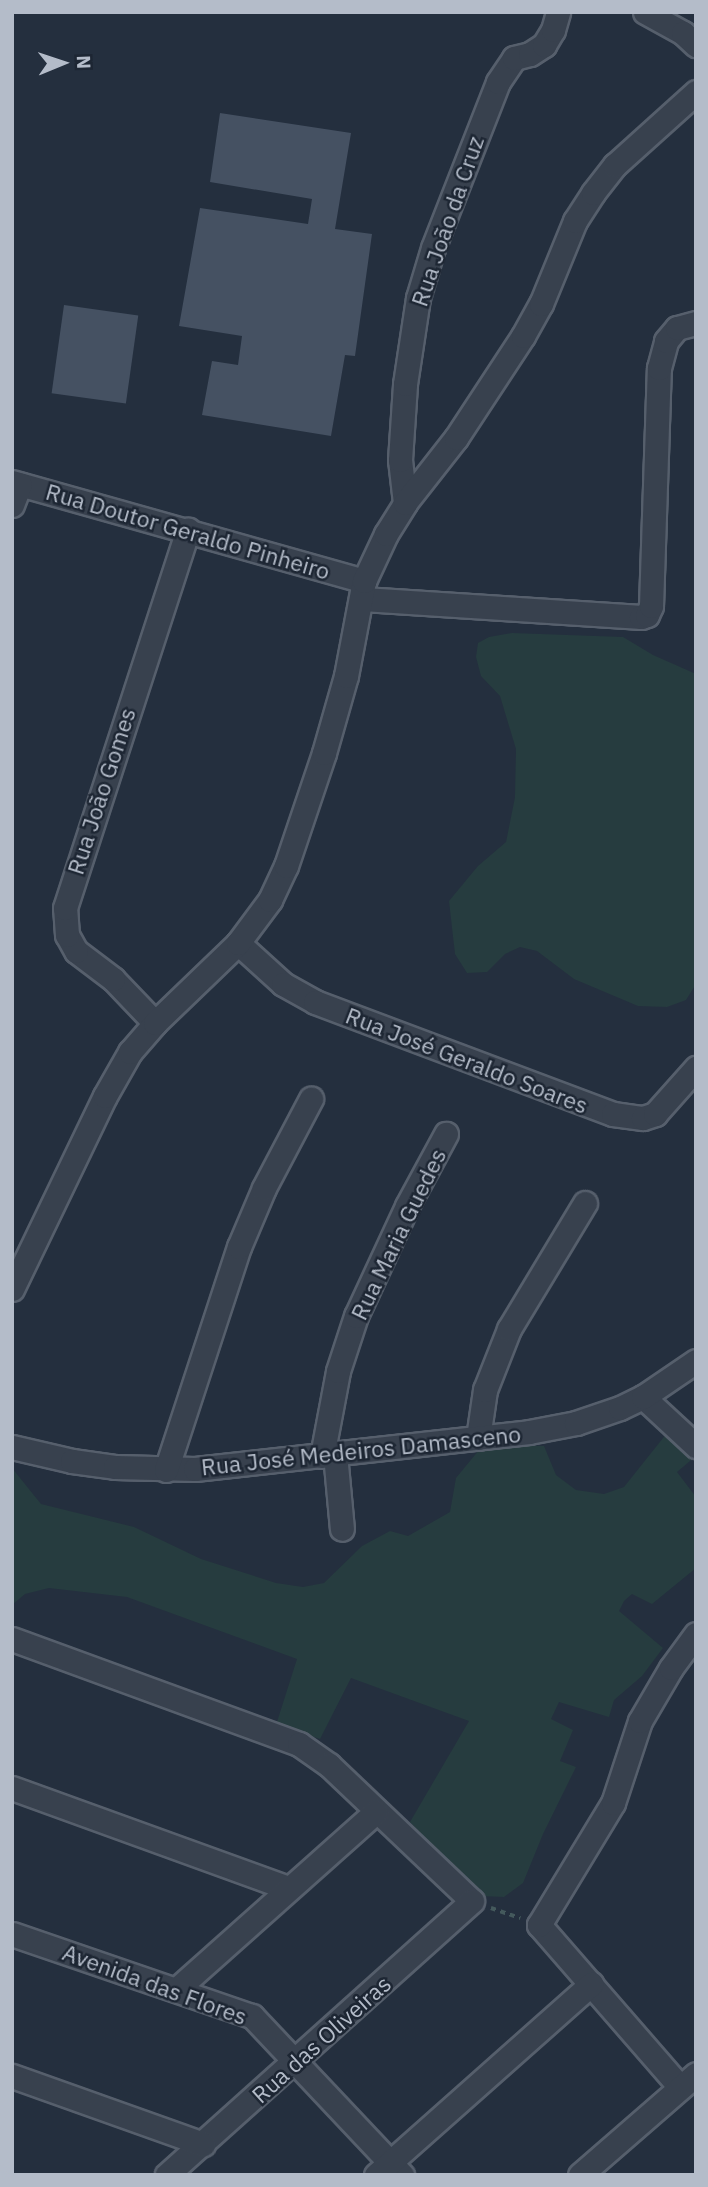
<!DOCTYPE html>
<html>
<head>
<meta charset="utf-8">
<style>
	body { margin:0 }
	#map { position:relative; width:708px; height:2187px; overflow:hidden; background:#242f3e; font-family:"IBM Plex Sans",sans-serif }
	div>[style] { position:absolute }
	.green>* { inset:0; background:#263c3f }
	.building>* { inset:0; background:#455162; transform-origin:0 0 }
	.path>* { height:3.5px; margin-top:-1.75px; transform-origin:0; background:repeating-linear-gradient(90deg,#44595c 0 5px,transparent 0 10px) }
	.roads { filter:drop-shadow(2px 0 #565f6c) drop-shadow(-2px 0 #565f6c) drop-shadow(0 2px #565f6c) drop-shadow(0 -2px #565f6c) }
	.minor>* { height:23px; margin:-11.5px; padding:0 11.5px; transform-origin:11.5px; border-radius:11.5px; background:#38414e }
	span { translate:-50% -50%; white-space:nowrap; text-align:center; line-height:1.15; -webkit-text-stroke:5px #1d2633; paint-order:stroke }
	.street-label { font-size:23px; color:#b4bcc9 }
	.frame { position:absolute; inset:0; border:14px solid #b4bcc9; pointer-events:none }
	.north { position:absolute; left:28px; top:28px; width:70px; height:70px; -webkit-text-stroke:5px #1d2633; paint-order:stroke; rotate:88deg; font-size:19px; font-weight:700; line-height:28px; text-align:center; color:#b4bcc9 }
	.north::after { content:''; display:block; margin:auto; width:24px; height:32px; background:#b4bcc9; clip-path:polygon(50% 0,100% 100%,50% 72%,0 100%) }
</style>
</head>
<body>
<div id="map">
	<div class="green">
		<i style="clip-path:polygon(512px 633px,623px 637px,653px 655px,696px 674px,696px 984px,686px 1000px,667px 1007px,638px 1006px,574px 979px,537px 951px,520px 947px,505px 954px,487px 972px,467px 973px,455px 954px,449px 901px,478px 866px,506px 842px,515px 797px,516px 749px,500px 696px,481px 676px,476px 657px,478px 643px,489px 637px)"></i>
		<i style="clip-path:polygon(667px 1433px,696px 1456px,677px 1472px,696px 1497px,696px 1568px,652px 1604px,632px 1594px,624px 1601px,619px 1611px,663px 1648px,642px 1676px,614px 1700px,609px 1717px,559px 1702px,551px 1719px,573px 1730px,560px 1761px,576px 1767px,543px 1834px,523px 1883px,504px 1897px,480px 1896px,410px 1822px,469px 1721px,351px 1678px,320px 1739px,276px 1725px,297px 1659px,127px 1597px,49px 1588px,25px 1594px,12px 1605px,12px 1468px,41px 1504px,134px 1527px,201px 1559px,276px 1583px,303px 1587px,324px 1583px,362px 1546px,390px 1531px,408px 1536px,450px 1512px,456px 1478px,484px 1444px,544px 1446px,556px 1475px,576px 1490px,604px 1494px,624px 1487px)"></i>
	</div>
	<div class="building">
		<i style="clip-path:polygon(220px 113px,351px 133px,335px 229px,372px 234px,355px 356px,345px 355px,331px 436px,202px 415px,212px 361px,238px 365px,242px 336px,179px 326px,200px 208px,308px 224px,312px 199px,210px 182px)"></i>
		<i style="left:64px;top:305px;width:75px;height:89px;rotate:8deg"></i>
	</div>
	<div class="path">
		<i style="left:491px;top:1908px;width:31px;rotate:19deg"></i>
	</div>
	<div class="roads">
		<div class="minor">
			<i style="left:645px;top:12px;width:43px;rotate:28.9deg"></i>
			<i style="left:683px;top:33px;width:18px;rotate:43deg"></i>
			<i style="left:12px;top:482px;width:366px;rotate:15.7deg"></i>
			<i style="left:405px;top:503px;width:43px;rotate:-96.6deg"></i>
			<i style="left:400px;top:460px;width:76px;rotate:-86.2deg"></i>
			<i style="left:405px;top:384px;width:87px;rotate:-81.4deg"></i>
			<i style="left:418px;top:298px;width:52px;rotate:-73.3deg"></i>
			<i style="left:433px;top:248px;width:178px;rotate:-68.6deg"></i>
			<i style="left:498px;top:82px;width:29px;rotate:-56deg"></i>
			<i style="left:514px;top:58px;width:16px;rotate:-14deg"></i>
			<i style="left:530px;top:54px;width:17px;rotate:-33deg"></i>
			<i style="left:544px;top:45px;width:17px;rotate:-59deg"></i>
			<i style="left:553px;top:30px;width:19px;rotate:-74deg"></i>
			<i style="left:12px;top:505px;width:22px;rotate:-69deg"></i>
			<i style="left:363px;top:599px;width:279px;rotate:3.7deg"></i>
			<i style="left:641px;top:617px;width:6px;rotate:-18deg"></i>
			<i style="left:647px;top:615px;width:10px;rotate:-66deg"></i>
			<i style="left:651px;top:606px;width:238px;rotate:-88.1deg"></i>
			<i style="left:659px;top:368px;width:28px;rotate:-75deg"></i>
			<i style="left:666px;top:341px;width:17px;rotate:-50deg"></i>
			<i style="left:677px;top:328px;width:20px;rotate:-15deg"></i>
			<i style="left:238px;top:943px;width:61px;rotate:42.3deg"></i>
			<i style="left:283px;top:984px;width:37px;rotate:29deg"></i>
			<i style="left:315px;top:1002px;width:318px;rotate:20.6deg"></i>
			<i style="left:613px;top:1114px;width:30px;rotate:8deg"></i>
			<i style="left:643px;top:1118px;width:13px;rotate:-18deg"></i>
			<i style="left:655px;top:1114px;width:62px;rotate:-48.3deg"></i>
			<i style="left:155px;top:1023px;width:61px;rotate:-133.7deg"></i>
			<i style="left:113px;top:979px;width:46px;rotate:-142.9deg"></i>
			<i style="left:76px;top:951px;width:18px;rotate:-119deg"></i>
			<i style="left:67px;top:935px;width:27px;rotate:-94deg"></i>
			<i style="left:65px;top:908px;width:398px;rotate:-72deg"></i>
			<i style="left:12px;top:1289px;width:214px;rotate:-64.3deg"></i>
			<i style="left:105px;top:1096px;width:51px;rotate:-60.4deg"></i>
			<i style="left:130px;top:1052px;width:38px;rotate:-49deg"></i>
			<i style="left:155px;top:1023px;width:115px;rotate:-43.9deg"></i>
			<i style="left:238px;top:943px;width:54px;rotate:-53.3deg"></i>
			<i style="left:270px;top:900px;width:38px;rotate:-65deg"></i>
			<i style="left:286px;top:866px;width:119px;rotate:-71.4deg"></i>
			<i style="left:324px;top:753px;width:80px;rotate:-74.1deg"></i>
			<i style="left:346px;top:676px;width:97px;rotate:-79.3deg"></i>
			<i style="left:364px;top:581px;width:52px;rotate:-64.9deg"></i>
			<i style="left:386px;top:534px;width:36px;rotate:-58deg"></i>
			<i style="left:405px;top:503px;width:83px;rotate:-51.9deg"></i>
			<i style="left:456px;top:438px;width:122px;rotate:-56.7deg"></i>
			<i style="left:523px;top:336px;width:37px;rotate:-61deg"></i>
			<i style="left:541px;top:304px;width:90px;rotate:-67.7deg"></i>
			<i style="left:575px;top:221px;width:33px;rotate:-57deg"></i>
			<i style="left:593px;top:193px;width:36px;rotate:-52deg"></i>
			<i style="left:615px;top:165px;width:109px;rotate:-42deg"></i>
			<i style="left:643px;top:1397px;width:72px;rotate:42.8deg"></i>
			<i style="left:478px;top:1438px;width:49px;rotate:-81.7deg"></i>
			<i style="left:485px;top:1390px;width:66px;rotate:-68.5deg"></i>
			<i style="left:509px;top:1329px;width:147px;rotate:-58.9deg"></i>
			<i style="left:12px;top:1447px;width:62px;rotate:13.1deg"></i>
			<i style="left:72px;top:1461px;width:43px;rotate:7.9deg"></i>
			<i style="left:115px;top:1467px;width:80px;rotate:1.4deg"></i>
			<i style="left:195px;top:1469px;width:336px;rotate:-6.3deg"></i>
			<i style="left:529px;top:1432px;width:48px;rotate:-10.8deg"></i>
			<i style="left:576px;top:1423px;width:46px;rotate:-18.8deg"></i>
			<i style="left:620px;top:1408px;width:25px;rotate:-26deg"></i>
			<i style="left:643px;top:1397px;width:64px;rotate:-34.2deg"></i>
			<i style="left:335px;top:1454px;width:75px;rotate:84.7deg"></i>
			<i style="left:322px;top:1456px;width:86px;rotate:-79.3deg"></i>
			<i style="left:338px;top:1371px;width:58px;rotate:-71.9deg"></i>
			<i style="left:356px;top:1316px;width:121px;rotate:-65.1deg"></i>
			<i style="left:407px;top:1206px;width:82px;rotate:-61.6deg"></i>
			<i style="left:166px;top:1470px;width:235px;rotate:-71.9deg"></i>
			<i style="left:239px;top:1247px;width:64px;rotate:-67deg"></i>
			<i style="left:264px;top:1188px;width:101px;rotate:-62.2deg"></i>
			<i style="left:12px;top:1639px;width:306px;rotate:20.1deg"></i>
			<i style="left:299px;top:1744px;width:37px;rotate:35deg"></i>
			<i style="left:329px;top:1765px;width:197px;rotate:43.6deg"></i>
			<i style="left:472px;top:1901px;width:410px;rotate:138.1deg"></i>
			<i style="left:12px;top:1788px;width:294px;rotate:19.9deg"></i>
			<i style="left:12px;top:1934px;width:254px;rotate:18.9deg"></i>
			<i style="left:252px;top:2016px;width:219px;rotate:46.7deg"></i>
			<i style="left:177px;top:1989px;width:266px;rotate:-41.7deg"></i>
			<i style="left:12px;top:2076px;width:203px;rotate:19.6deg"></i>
			<i style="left:680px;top:2087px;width:215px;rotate:-131deg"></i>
			<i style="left:539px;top:1925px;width:143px;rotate:-58.8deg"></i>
			<i style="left:613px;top:1803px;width:86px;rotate:-71.8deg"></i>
			<i style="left:640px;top:1721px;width:61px;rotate:-59.7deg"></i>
			<i style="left:671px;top:1668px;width:42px;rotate:-53.7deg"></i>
			<i style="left:376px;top:2175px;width:288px;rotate:-41.6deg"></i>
			<i style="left:580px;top:2175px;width:154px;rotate:-41deg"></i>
		</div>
	</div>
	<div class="street-label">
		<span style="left:447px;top:221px;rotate:-71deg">Rua João da Cruz</span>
		<span style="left:188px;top:531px;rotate:16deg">Rua Doutor Geraldo Pinheiro</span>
		<span style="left:101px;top:791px;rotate:-72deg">Rua João Gomes</span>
		<span style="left:467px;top:1060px;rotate:21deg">Rua José Geraldo Soares</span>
		<span style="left:398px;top:1234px;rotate:-64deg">Rua Maria Guedes</span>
		<span style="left:361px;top:1450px;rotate:-6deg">Rua José Medeiros Damasceno</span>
		<span style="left:155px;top:1984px;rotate:20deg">Avenida das Flores</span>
		<span style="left:321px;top:2039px;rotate:-42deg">Rua das Oliveiras</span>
	</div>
	<div class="frame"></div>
	<div class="north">N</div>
</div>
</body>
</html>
